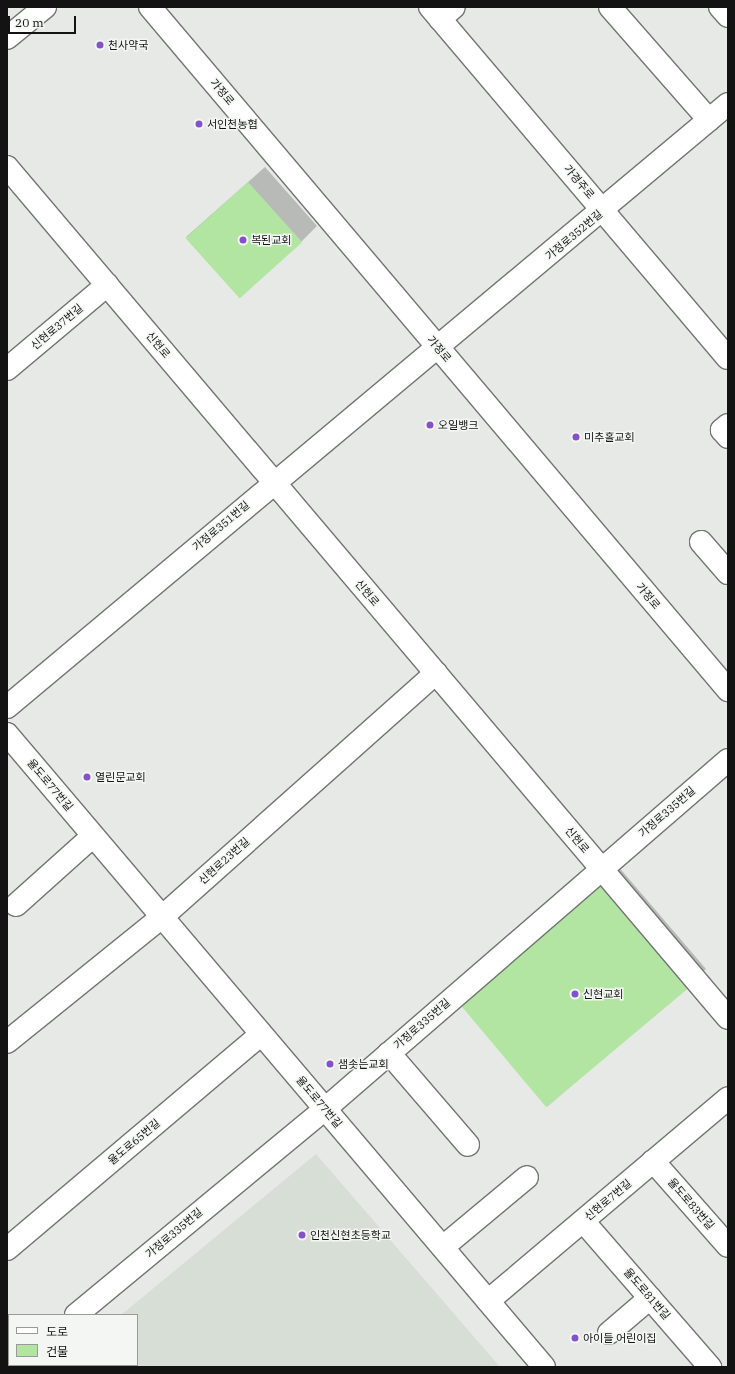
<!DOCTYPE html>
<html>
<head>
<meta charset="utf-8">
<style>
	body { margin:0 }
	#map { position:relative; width:735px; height:1374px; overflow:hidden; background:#e7e9e6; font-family:"IBM Plex Serif","Noto Sans KR",serif }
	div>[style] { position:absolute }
	.built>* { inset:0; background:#d7ded5 }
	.shadow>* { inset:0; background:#0003 }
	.building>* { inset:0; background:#b3e5a2; transform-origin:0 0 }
	.roads { filter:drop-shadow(1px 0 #737673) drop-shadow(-1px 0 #737673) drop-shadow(0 1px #737673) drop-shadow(0 -1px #737673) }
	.minor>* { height:22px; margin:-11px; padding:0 11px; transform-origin:11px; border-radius:11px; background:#fff }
	.tertiary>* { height:22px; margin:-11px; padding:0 11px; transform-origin:11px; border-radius:11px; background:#fff }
	.dots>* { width:11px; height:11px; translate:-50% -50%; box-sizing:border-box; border:2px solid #f4f6f3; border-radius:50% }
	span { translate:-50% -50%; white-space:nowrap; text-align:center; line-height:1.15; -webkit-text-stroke:3px #f4f6f3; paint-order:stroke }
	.poi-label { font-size:11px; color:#121312 }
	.left { translate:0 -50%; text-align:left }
	.street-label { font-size:11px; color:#121312 }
	.frame { position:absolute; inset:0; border:8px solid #121312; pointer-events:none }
	.legend { position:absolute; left:8px; top:1314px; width:130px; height:52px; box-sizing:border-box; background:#f4f6f3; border:1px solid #9a9b99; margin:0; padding:5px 7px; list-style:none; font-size:12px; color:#121312 }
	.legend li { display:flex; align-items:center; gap:8px; height:20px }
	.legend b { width:20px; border:1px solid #9a9b99 }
	.scale { position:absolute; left:8px; top:16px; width:68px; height:18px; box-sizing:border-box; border:2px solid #121312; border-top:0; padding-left:5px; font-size:12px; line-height:14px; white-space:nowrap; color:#121312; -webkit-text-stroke:3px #f4f6f3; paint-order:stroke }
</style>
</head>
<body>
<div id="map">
	<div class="built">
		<i style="clip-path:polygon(316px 1154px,500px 1367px,58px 1367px,137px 1365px,137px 1315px,121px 1315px)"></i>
	</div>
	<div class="shadow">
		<i style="clip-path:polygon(265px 167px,317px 226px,301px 242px,186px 237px)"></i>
		<i style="clip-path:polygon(617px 865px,706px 969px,548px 1106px)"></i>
	</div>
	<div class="building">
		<i style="left:248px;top:182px;width:81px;height:84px;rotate:48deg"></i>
		<i style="left:601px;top:880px;width:139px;height:188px;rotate:50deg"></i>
	</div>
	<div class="roads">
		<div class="minor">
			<i style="left:430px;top:7px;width:460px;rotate:49.7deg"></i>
			<i style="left:610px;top:7px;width:150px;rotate:48.8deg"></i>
			<i style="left:720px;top:7px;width:12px;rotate:48deg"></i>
			<i style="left:440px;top:19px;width:18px;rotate:-41deg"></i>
			<i style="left:7px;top:167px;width:1115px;rotate:49.73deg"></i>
			<i style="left:7px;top:369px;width:131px;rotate:-40deg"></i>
			<i style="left:728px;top:425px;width:8px;rotate:140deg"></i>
			<i style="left:722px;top:430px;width:9px;rotate:49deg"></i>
			<i style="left:701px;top:542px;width:41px;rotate:48.9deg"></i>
			<i style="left:7px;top:707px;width:940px;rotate:-39.91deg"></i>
			<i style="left:7px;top:734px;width:830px;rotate:49.69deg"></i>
			<i style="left:16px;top:905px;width:103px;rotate:-41.9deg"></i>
			<i style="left:7px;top:1042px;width:199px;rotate:-38.9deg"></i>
			<i style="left:162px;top:917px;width:367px;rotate:-41.7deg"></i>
			<i style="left:389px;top:1053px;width:121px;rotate:49.3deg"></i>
			<i style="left:653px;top:1161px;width:113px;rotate:48.6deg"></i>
			<i style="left:583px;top:1221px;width:194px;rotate:49deg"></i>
			<i style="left:443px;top:1247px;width:109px;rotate:-39.8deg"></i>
			<i style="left:7px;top:1249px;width:333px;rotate:-40.2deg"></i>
			<i style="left:488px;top:1301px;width:314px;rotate:-40.2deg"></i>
			<i style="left:76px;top:1315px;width:323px;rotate:-39.6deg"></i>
			<i style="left:325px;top:1109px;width:533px;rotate:-40.89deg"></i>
			<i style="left:609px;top:1333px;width:54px;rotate:-40.5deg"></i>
			<i style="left:13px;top:1367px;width:3px;rotate:-45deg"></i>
		</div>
		<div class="tertiary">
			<i style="left:150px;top:7px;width:895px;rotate:49.76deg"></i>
			<i style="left:7px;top:38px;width:49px;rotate:-39.2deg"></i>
		</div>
	</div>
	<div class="dots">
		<i style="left:100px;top:45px;background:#8352ca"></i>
		<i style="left:199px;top:124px;background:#8352ca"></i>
		<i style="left:243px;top:240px;background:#8352ca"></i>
		<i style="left:430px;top:425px;background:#8352ca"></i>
		<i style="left:576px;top:437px;background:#8352ca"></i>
		<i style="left:87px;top:777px;background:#8352ca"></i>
		<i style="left:575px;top:994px;background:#8352ca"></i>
		<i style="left:330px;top:1064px;background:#8352ca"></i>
		<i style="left:302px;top:1235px;background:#8352ca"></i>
		<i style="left:575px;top:1338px;background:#8352ca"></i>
	</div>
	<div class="poi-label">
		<span class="left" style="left:108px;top:45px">천사약국</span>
		<span class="left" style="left:207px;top:124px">서인천농협</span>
		<span class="left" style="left:251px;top:240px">복된교회</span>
		<span class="left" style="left:438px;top:425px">오일뱅크</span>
		<span class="left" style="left:584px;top:437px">미추홀교회</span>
		<span class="left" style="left:95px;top:777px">열린문교회</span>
		<span class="left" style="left:583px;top:994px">신현교회</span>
		<span class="left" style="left:338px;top:1064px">샘솟는교회</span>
		<span class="left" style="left:310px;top:1235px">인천신현초등학교</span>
		<span class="left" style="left:583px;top:1338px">아이들 어린이집</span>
	</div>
	<div class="street-label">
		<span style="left:222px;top:92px;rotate:50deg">가정로</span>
		<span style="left:579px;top:182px;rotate:50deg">가경주로</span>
		<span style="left:574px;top:235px;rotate:-40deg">가정로352번길</span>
		<span style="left:57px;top:327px;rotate:-40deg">신현로37번길</span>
		<span style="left:158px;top:345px;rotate:50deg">신현로</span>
		<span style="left:439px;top:349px;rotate:50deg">가정로</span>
		<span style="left:221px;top:526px;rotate:-40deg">가정로351번길</span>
		<span style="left:367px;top:593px;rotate:50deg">신현로</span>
		<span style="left:648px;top:596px;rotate:50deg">가정로</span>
		<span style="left:50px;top:785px;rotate:50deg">율도로77번길</span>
		<span style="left:667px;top:812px;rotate:-41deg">가정로335번길</span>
		<span style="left:577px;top:840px;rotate:50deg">신현로</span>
		<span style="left:224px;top:861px;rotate:-42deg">신현로23번길</span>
		<span style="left:422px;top:1024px;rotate:-41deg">가정로335번길</span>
		<span style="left:319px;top:1102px;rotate:50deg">율도로77번길</span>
		<span style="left:134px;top:1142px;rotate:-40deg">율도로65번길</span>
		<span style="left:608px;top:1200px;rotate:-40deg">신현로7번길</span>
		<span style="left:691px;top:1204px;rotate:49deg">율도로83번길</span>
		<span style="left:174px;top:1233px;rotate:-40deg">가정로335번길</span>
		<span style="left:647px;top:1294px;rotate:49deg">율도로81번길</span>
	</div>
	<div class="frame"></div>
	<ul class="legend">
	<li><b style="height:5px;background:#fff"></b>도로</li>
	<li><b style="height:11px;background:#b3e5a2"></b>건물</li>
	</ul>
	<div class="scale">20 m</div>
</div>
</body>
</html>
